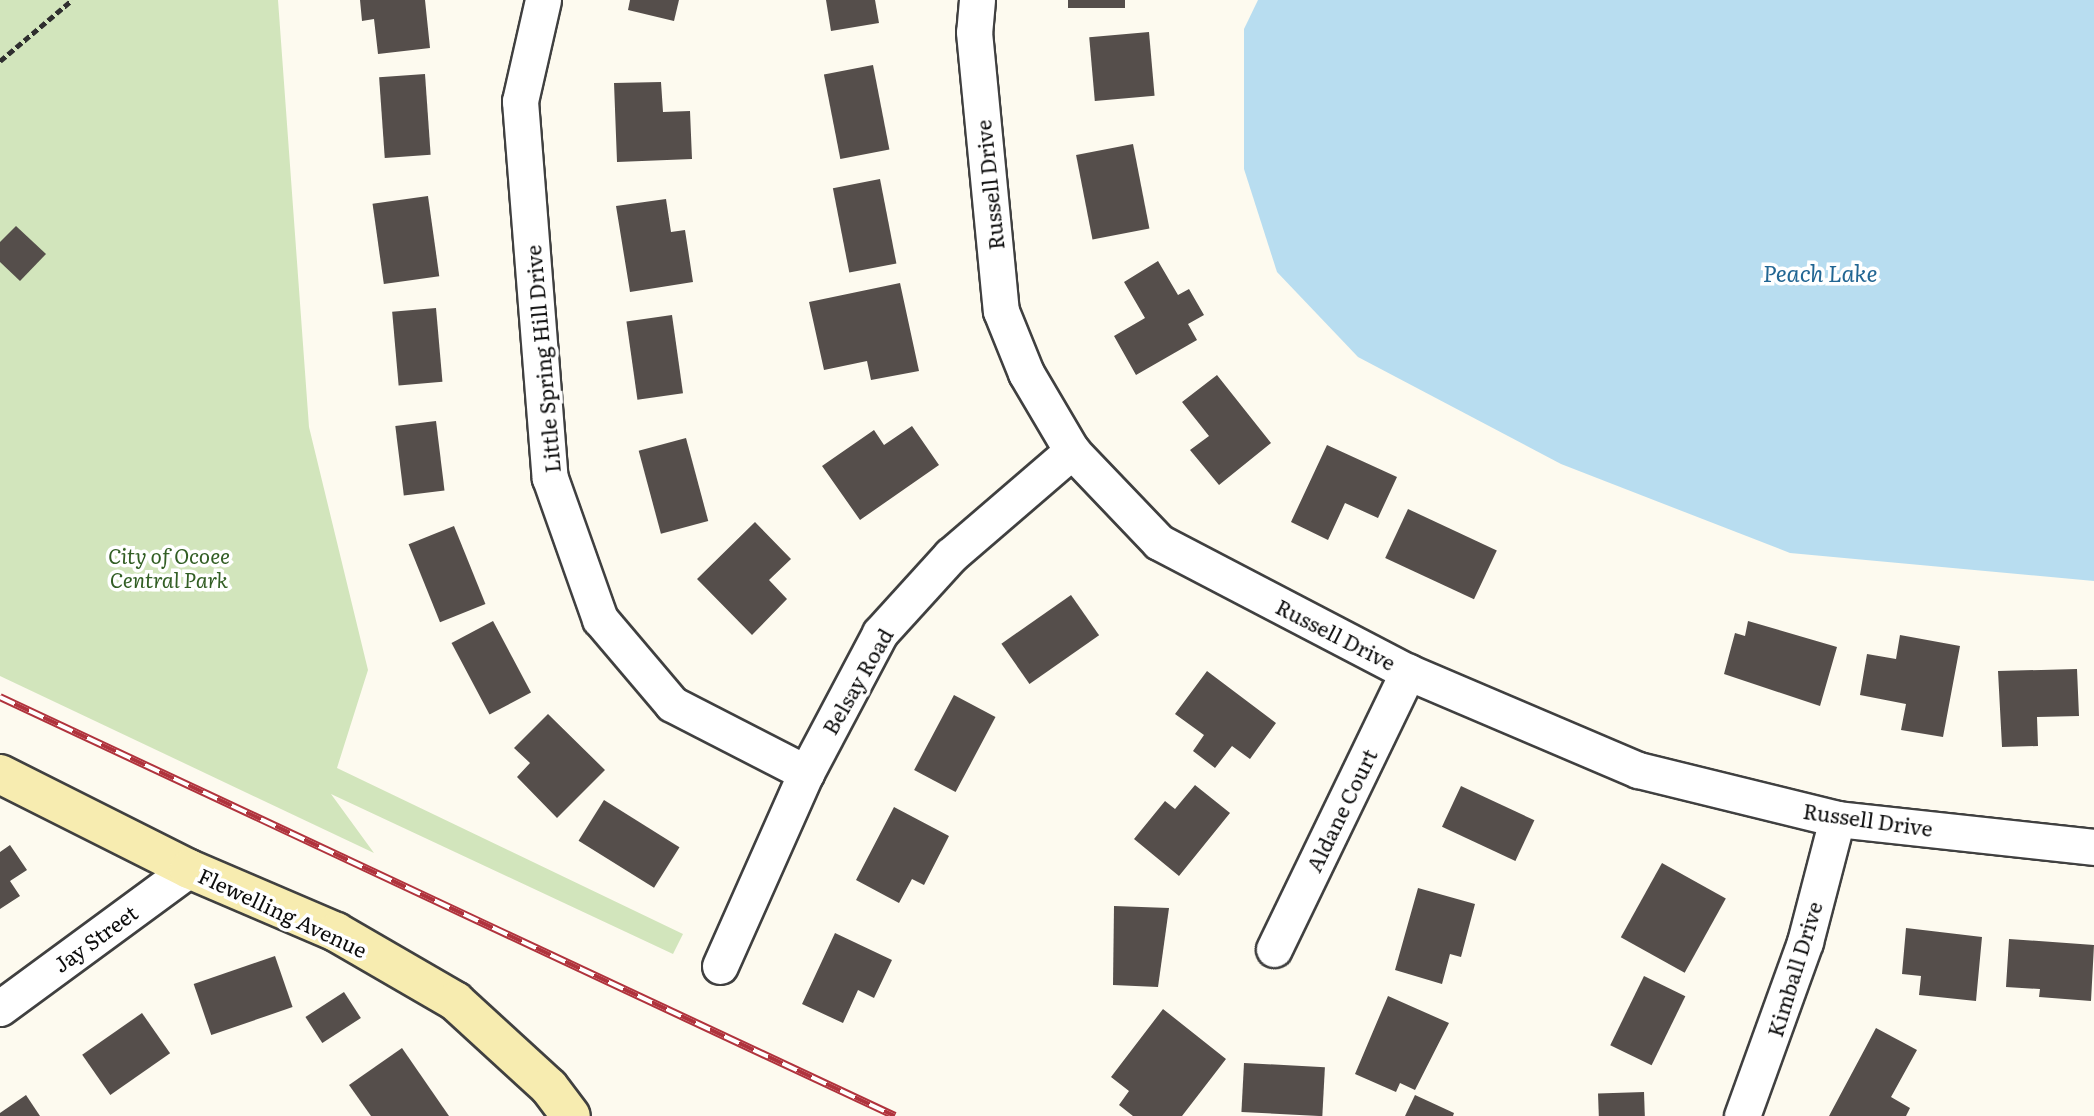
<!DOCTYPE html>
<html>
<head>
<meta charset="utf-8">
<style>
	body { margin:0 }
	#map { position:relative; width:2094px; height:1116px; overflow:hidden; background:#fdfaef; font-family:Literata,serif }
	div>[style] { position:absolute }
	.green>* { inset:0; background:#d2e5bc }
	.water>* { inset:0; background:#b8ddf0 }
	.building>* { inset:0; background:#554e4b; transform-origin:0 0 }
	.path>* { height:4.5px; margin-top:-2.25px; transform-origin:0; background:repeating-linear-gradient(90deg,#2f2f2f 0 7px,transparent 0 10.5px) }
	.roads { filter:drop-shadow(2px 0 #404040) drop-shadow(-2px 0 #404040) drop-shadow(0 2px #404040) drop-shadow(0 -2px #404040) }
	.street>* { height:35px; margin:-17.5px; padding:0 17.5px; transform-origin:17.5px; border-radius:17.5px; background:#fff }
	.secondary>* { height:38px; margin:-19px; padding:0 19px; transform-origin:19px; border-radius:19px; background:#f7ecb0 }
	.rail>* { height:8px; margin-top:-4px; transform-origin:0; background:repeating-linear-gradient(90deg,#fff 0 16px,#b0333d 0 32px); box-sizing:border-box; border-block:2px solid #b0333d }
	span { translate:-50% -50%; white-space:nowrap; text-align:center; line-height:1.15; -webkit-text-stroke:7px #fff; paint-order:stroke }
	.street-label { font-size:21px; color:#0d0d0d }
	.park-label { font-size:21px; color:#325e24; font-style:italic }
	.water-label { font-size:23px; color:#226693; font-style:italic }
</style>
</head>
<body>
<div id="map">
	<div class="green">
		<i style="clip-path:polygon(0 0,278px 0,309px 427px,368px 670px,337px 768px,683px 934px,673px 954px,331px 794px,374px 853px,0 676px)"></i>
	</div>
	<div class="water">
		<i style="clip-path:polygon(1258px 0,2094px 0,2094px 581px,1790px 553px,1561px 464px,1358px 357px,1277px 272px,1244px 169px,1244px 29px)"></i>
	</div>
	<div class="building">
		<i style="clip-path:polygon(360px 0,425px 0,430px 48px,378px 54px,374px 19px,362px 21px)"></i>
		<i style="clip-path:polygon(630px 0,679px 0,674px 21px,628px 10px)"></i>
		<i style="clip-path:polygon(826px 0,875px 0,879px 23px,831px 31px)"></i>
		<i style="left:1068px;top:0;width:57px;height:8px"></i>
		<i style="left:1149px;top:32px;width:64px;height:60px;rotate:85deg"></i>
		<i style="left:873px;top:65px;width:86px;height:50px;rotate:79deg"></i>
		<i style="left:425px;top:74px;width:81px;height:46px;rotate:86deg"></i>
		<i style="clip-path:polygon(661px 82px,663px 112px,690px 111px,692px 159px,617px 162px,614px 83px)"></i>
		<i style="left:1133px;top:144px;width:86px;height:58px;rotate:79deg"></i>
		<i style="left:880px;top:179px;width:86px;height:48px;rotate:79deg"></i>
		<i style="left:428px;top:196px;width:81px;height:56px;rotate:82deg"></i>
		<i style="clip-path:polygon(666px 199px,671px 232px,685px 230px,693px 282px,630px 292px,616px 206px)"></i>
		<i style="clip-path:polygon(16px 226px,46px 254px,20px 281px,0 262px,0 242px)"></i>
		<i style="clip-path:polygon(1158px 261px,1178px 295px,1189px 289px,1204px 315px,1188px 324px,1197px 340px,1136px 375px,1114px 336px,1145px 318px,1124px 282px)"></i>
		<i style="clip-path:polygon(900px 283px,919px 371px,871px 380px,867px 361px,824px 370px,809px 302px)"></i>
		<i style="left:436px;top:308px;width:74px;height:44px;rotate:85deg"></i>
		<i style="left:672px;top:315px;width:79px;height:46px;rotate:82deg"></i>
		<i style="clip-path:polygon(1217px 375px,1271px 443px,1219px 485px,1190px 450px,1209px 436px,1182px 402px)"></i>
		<i style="left:436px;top:421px;width:70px;height:41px;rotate:83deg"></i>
		<i style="clip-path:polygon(912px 426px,939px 465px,860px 520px,822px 466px,874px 430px,884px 445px)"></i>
		<i style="left:686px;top:438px;width:86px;height:49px;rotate:75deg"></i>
		<i style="clip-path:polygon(1327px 445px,1397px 477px,1378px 518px,1345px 503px,1328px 540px,1291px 522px)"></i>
		<i style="left:1408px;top:509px;width:98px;height:54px;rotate:25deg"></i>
		<i style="clip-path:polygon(755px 522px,791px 559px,769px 580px,787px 599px,752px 635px,697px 579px)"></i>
		<i style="left:454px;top:526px;width:84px;height:49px;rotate:68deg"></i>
		<i style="left:1071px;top:595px;width:49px;height:85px;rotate:55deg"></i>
		<i style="left:493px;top:621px;width:81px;height:47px;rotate:62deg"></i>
		<i style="clip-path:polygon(1748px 621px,1837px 647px,1820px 706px,1724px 674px,1735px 633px,1745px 636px)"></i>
		<i style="clip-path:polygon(1900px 635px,1960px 646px,1943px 737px,1901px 730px,1906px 704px,1860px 695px,1867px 654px,1896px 659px)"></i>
		<i style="clip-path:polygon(2077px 669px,2079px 716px,2037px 717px,2038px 746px,2002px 747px,1998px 671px)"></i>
		<i style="clip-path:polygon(1207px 671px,1276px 723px,1250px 759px,1232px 746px,1215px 768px,1193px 751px,1204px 735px,1175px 714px)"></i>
		<i style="left:954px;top:695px;width:47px;height:85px;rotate:28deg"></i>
		<i style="clip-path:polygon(548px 714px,605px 770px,557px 818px,517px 777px,530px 763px,514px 748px)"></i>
		<i style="clip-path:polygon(1195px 785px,1230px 813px,1179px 876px,1134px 839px,1165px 801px,1175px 809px)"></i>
		<i style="left:1461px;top:786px;width:81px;height:45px;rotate:25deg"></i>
		<i style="left:604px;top:800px;width:89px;height:48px;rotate:32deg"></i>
		<i style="clip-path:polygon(894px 807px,949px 836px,924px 885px,912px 879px,899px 903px,856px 880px)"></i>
		<i style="clip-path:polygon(10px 845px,27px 870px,10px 881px,20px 896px,0 909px,0 852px)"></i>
		<i style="left:1662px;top:863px;width:73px;height:85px;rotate:29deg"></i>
		<i style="clip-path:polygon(1418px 888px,1475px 904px,1461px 957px,1450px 954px,1442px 984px,1395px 970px)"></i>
		<i style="clip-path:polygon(1114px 906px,1169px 908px,1158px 987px,1113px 985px)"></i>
		<i style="clip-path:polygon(1906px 928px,1982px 937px,1976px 1001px,1919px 995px,1921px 976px,1902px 974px)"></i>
		<i style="clip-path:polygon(835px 933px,892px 960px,874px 998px,858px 990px,843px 1023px,802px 1004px)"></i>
		<i style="clip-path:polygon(2009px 939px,2094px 945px,2091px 1001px,2039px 997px,2040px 989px,2006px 987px)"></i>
		<i style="left:275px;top:956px;width:54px;height:86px;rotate:71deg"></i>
		<i style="left:1644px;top:976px;width:46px;height:77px;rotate:26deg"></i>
		<i style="left:344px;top:992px;width:31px;height:46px;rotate:57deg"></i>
		<i style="clip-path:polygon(1388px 996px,1449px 1023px,1415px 1090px,1400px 1083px,1396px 1092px,1355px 1074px)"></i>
		<i style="clip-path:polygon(1163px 1009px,1226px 1059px,1182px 1116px,1133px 1116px,1119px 1105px,1129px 1091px,1111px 1077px)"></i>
		<i style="left:142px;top:1013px;width:49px;height:73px;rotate:55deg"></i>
		<i style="clip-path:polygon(1876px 1028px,1917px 1050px,1891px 1097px,1910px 1108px,1906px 1116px,1829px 1116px)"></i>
		<i style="clip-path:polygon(402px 1048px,449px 1116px,371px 1116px,349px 1085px)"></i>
		<i style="left:1244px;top:1063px;width:81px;height:49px;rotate:3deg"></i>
		<i style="left:1644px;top:1092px;width:24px;height:46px;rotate:88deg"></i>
		<i style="clip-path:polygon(26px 1095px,40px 1116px,0 1116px,0 1113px)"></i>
		<i style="clip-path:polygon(1415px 1095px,1454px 1113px,1453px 1116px,1405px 1116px)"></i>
	</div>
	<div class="path">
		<i style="left:0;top:61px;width:94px;rotate:-40.3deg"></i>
	</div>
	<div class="roads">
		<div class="street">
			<i style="left:543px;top:0;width:104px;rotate:102.8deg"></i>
			<i style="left:520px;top:101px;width:378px;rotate:85.5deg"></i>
			<i style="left:550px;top:478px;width:150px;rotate:70.5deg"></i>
			<i style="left:600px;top:619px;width:111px;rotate:49.7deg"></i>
			<i style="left:672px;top:704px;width:151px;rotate:27.2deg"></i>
			<i style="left:977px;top:0;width:32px;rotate:95deg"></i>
			<i style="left:974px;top:32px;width:280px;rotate:84.5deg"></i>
			<i style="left:1001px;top:311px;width:67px;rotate:68deg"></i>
			<i style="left:1026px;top:373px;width:91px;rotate:59.5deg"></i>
			<i style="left:1072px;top:451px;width:126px;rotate:46.3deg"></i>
			<i style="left:1159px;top:542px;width:281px;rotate:27.6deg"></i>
			<i style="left:1408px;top:672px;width:250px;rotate:23.1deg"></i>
			<i style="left:1638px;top:770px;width:205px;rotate:13.8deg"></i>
			<i style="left:1837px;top:819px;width:259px;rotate:6.2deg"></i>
			<i style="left:1274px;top:949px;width:308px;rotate:-64.2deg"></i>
			<i style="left:720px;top:966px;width:211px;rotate:-66deg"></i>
			<i style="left:806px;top:773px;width:158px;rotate:-62.1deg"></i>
			<i style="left:880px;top:633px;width:105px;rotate:-47.7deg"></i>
			<i style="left:951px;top:555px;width:160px;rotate:-40.7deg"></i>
			<i style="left:0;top:1008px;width:235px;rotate:-36.3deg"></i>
			<i style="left:1742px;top:1116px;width:185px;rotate:-70.1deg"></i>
			<i style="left:1805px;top:942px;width:127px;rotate:-75.4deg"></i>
		</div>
		<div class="secondary">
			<i style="left:0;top:774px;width:212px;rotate:26.7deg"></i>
			<i style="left:189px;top:869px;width:160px;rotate:23.2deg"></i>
			<i style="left:336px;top:932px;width:138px;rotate:30.1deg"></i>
			<i style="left:455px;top:1001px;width:127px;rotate:42.5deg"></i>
			<i style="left:549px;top:1087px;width:36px;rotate:53deg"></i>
		</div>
	</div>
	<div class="rail">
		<i style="left:0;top:697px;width:988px;rotate:25.09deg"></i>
	</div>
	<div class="street-label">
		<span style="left:989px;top:185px;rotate:-96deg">Russell Drive</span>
		<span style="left:542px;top:359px;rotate:-95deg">Little Spring Hill Drive</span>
		<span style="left:1336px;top:634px;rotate:27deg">Russell Drive</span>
		<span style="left:857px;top:681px;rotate:-60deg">Belsay Road</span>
		<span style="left:1341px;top:810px;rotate:-64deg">Aldane Court</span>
		<span style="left:1868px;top:819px;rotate:8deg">Russell Drive</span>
		<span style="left:283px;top:912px;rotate:25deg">Flewelling Avenue</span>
		<span style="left:95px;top:938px;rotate:-36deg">Jay Street</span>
		<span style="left:1794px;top:969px;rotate:-73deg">Kimball Drive</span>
	</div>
	<div class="park-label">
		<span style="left:169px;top:567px">City of Ocoee<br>Central Park</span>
	</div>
	<div class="water-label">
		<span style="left:1820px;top:272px">Peach Lake</span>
	</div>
</div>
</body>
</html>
